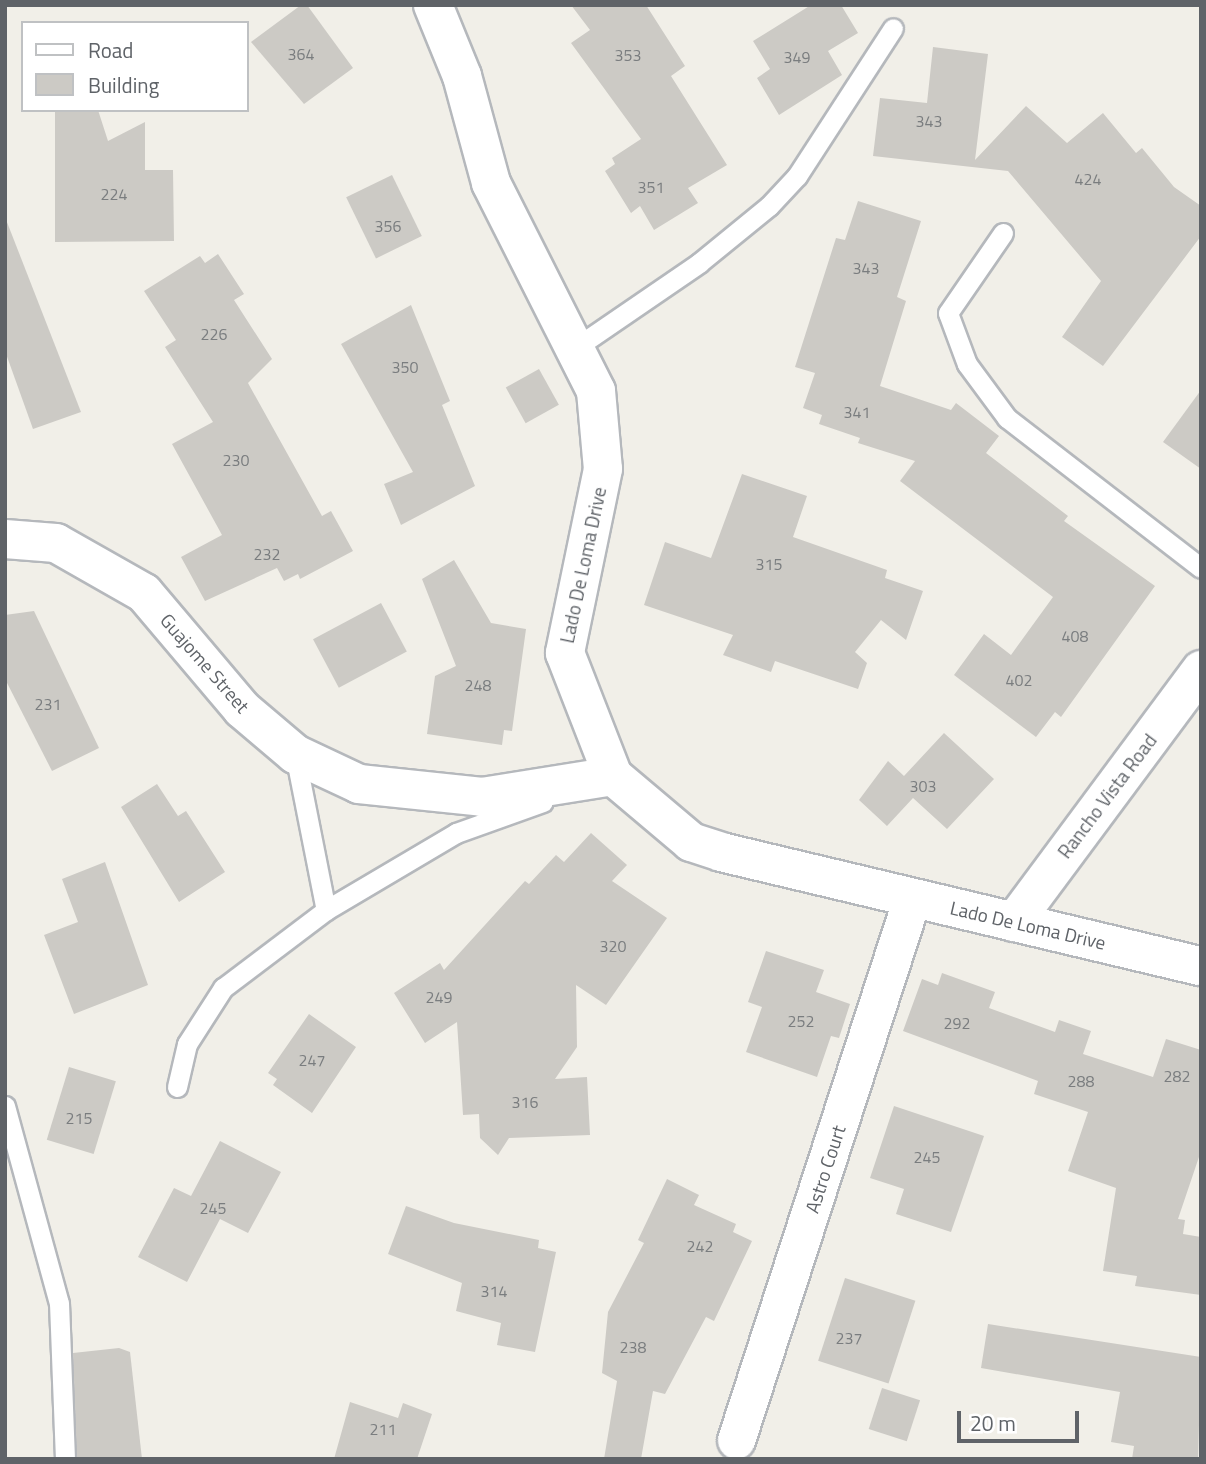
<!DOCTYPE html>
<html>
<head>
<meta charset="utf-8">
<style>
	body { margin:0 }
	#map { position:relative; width:1206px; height:1464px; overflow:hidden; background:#f1efe8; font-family:"Titillium Web",sans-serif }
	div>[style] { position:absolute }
	.building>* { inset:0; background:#cccac5; transform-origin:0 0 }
	.roads { filter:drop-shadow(2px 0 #b5b8bc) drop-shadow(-2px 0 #b5b8bc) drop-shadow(0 2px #b5b8bc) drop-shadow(0 -2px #b5b8bc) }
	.lane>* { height:19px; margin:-9.5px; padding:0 9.5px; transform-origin:9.5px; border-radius:9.5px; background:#fff }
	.street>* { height:37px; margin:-18.5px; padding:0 18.5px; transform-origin:18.5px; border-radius:18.5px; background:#fff }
	.secondary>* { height:38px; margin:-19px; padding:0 19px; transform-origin:19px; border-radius:19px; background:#fff }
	span { translate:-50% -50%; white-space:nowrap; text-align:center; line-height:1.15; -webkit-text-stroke:6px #fff; paint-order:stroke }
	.number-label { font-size:16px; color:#7a7d7f }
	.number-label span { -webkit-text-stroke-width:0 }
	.street-label { font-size:19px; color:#5f6368 }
	.frame { position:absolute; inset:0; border:7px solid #5f6368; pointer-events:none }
	.legend { position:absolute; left:21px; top:21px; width:228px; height:91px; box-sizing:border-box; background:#fff; border:2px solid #bfc1c3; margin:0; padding:9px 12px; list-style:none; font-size:21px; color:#5f6368 }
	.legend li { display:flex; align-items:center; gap:14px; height:35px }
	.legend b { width:35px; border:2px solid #bfc1c3 }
	.scale { position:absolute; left:957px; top:1411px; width:122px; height:32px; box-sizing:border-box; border:4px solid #5f6368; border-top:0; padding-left:9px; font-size:21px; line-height:24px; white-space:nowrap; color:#5f6368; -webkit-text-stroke:5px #fff; paint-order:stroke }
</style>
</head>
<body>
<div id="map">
	<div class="building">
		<i style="clip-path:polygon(301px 5px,307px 5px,353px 68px,304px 104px,251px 42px)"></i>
		<i style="clip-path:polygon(571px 5px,646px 5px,685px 66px,671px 76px,727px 165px,688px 188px,698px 203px,654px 230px,640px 206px,631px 213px,605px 171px,615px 164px,612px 158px,641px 139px,571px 43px,590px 30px)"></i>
		<i style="clip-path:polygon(811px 5px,841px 5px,858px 33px,828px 51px,842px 75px,779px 115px,757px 78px,770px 69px,753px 41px)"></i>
		<i style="clip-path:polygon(933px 47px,988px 54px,975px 160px,1026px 106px,1067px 143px,1103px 113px,1136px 153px,1142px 148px,1174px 187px,1201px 206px,1201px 236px,1103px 366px,1062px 337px,1101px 281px,1008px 171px,873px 156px,880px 98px,927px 103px)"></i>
		<i style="clip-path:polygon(55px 110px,98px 110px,108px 141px,145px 122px,145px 170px,173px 170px,174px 241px,55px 242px)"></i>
		<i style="left:392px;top:175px;width:68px;height:51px;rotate:64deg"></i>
		<i style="clip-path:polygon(858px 201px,921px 221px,897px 297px,906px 301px,880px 386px,951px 410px,956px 403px,999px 436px,986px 453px,1068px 516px,1064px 521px,1155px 586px,1061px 717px,1055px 712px,1036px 737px,954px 675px,984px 634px,1011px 655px,1053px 597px,900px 481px,915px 461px,858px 443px,860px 438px,819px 424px,822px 415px,803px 408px,815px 373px,795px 367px,836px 238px,845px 240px)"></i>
		<i style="clip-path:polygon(5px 217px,81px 412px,33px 429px,5px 351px)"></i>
		<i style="clip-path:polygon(218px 254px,244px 294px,234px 300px,272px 359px,248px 383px,322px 516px,331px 511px,353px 551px,300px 579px,298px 574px,284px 581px,277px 568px,205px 601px,181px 557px,222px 535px,172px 444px,213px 422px,165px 347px,176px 340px,144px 291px,200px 256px,205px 263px)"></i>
		<i style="clip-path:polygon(411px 305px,450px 401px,442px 405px,475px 486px,401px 525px,384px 484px,413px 472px,341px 344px)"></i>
		<i style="left:539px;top:369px;width:41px;height:38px;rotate:61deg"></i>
		<i style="clip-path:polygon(1201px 390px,1201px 469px,1163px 442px)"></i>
		<i style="clip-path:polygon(742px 474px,807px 496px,793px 537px,887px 570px,885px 578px,923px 591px,906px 640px,881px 620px,855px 652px,867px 663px,858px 689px,775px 661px,771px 672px,723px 655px,733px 635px,644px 605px,665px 542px,711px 558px)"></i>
		<i style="clip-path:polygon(454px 560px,491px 623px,526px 629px,512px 731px,504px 730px,502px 745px,427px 734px,435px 676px,456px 666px,422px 579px)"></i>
		<i style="left:381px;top:603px;width:55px;height:77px;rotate:62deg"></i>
		<i style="clip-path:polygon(34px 611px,99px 748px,52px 771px,5px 679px,5px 615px)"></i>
		<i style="clip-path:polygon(944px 733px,994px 779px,947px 829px,913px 798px,887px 826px,859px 800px,888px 761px,904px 776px)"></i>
		<i style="clip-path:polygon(157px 784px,178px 816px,186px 811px,225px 872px,179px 902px,121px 807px)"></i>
		<i style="clip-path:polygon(591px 833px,627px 865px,612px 881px,667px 918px,606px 1005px,576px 985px,577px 1047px,555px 1079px,587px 1077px,590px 1135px,509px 1138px,498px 1155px,480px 1138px,479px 1114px,463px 1115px,457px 1022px,425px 1043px,394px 993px,440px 963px,444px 970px,525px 881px,529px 884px,556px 855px,564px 862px)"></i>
		<i style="clip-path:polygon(105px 862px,148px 985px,74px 1014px,44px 935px,78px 922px,62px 879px)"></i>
		<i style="clip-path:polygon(766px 951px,824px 970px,816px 992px,850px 1004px,839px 1038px,831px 1036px,817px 1077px,746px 1052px,762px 1007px,748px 1002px)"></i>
		<i style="clip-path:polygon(942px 973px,995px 992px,989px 1008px,1055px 1032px,1059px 1020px,1091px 1031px,1083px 1054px,1153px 1077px,1166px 1039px,1201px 1050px,1201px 1151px,1178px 1219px,1185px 1220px,1183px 1234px,1201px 1237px,1201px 1295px,1135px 1286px,1137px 1276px,1103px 1271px,1116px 1188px,1068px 1171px,1088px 1112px,1034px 1094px,1038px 1081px,903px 1031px,922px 979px,938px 985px)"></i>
		<i style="clip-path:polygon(309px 1014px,356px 1047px,312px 1113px,273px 1085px,277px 1079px,268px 1073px)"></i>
		<i style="left:69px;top:1067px;width:49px;height:76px;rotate:17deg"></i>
		<i style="clip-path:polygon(894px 1106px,984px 1136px,951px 1232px,896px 1214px,904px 1189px,870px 1178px)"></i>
		<i style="clip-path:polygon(220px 1141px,281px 1172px,248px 1233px,220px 1219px,187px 1282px,138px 1257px,174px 1188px,191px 1196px)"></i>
		<i style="clip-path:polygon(667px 1179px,699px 1195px,694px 1205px,736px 1224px,733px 1232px,752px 1241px,714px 1321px,706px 1317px,665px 1394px,653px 1391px,641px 1459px,604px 1459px,617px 1381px,602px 1373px,608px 1312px,644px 1243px,638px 1240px)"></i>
		<i style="clip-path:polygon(406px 1206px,454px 1223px,539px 1240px,538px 1248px,556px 1252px,535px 1352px,497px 1345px,501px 1323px,456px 1311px,462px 1283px,388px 1254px)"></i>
		<i style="left:845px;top:1278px;width:74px;height:87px;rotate:18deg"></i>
		<i style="clip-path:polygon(988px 1324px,1201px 1357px,1198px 1459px,1132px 1459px,1134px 1446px,1111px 1442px,1120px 1392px,981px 1368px)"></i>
		<i style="clip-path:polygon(119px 1348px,130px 1352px,142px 1459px,77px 1459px,73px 1353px)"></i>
		<i style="left:882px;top:1388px;width:40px;height:43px;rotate:18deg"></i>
		<i style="clip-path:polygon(350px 1402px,398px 1418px,403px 1403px,432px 1414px,417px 1459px,334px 1459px)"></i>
	</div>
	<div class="roads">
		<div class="lane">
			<i style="left:1003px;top:233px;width:97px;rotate:124.5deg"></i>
			<i style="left:948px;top:313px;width:54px;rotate:69.6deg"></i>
			<i style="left:967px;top:364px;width:67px;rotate:53.5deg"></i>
			<i style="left:1007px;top:418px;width:245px;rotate:37.7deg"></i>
			<i style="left:578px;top:346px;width:147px;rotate:-34.4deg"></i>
			<i style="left:699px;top:263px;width:90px;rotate:-39.2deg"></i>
			<i style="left:769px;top:206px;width:41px;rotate:-47deg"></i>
			<i style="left:797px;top:176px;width:176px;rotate:-57deg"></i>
			<i style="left:295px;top:754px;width:159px;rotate:78.8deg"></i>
			<i style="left:177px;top:1087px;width:44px;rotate:-76.9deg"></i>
			<i style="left:187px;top:1044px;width:67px;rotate:-57.3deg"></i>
			<i style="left:223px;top:988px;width:129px;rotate:-37.1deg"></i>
			<i style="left:326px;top:910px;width:151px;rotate:-30.6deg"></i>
			<i style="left:456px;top:833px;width:92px;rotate:-19.6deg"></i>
			<i style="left:5px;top:1106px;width:204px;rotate:74.7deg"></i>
			<i style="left:59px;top:1303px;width:156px;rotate:87.8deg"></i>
		</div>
		<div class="street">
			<i style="left:736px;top:1440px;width:570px;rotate:-72.01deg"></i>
		</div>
		<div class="secondary">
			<i style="left:433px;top:5px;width:77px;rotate:67.8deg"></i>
			<i style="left:462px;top:76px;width:111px;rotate:74.8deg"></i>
			<i style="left:491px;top:183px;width:233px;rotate:63.2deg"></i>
			<i style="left:596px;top:391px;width:78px;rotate:84.9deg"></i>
			<i style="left:603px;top:469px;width:188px;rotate:101.7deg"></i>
			<i style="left:565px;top:653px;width:132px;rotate:68.7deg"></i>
			<i style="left:613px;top:776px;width:102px;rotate:40.2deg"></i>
			<i style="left:691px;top:842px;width:32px;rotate:18deg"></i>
			<i style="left:721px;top:852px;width:493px;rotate:13.4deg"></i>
			<i style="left:5px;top:539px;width:51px;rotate:4.5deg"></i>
			<i style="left:56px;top:543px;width:101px;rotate:29.6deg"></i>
			<i style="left:144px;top:593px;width:152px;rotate:49.8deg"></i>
			<i style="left:242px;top:709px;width:70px;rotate:40.3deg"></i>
			<i style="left:295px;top:754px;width:71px;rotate:25.1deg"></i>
			<i style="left:359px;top:784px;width:124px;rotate:6deg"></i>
			<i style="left:482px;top:797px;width:133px;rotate:-9.1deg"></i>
			<i style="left:1014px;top:922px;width:314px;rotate:-53.4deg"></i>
		</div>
	</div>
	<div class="number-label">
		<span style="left:301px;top:54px">364</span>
		<span style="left:628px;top:55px">353</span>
		<span style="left:797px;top:57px">349</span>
		<span style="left:929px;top:121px">343</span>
		<span style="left:1088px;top:179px">424</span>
		<span style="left:651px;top:187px">351</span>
		<span style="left:114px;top:194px">224</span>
		<span style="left:388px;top:226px">356</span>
		<span style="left:866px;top:268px">343</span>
		<span style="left:214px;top:334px">226</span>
		<span style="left:405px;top:367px">350</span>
		<span style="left:857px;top:412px">341</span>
		<span style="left:236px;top:460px">230</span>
		<span style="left:267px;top:554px">232</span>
		<span style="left:769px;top:564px">315</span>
		<span style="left:1075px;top:636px">408</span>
		<span style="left:1019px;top:680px">402</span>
		<span style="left:478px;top:685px">248</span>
		<span style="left:48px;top:704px">231</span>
		<span style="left:923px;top:786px">303</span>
		<span style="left:613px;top:946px">320</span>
		<span style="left:439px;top:997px">249</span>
		<span style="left:801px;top:1021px">252</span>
		<span style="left:957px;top:1023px">292</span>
		<span style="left:312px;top:1060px">247</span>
		<span style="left:1177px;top:1076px">282</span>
		<span style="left:1081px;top:1081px">288</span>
		<span style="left:525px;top:1102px">316</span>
		<span style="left:79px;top:1118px">215</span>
		<span style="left:927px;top:1157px">245</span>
		<span style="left:213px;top:1208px">245</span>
		<span style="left:700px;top:1246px">242</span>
		<span style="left:494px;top:1291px">314</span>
		<span style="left:849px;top:1338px">237</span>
		<span style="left:633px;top:1347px">238</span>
		<span style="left:383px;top:1429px">211</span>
	</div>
	<div class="street-label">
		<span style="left:583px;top:565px;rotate:-78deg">Lado De Loma Drive</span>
		<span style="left:205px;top:663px;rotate:49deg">Guajome Street</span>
		<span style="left:1107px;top:796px;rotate:-53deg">Rancho Vista Road</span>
		<span style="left:1028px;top:925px;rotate:13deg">Lado De Loma Drive</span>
		<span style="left:825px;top:1169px;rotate:-72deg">Astro Court</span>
	</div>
	<div class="frame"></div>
	<ul class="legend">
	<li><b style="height:9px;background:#fff"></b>Road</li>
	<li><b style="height:19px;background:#cccac5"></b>Building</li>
	</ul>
	<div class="scale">20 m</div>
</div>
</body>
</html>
